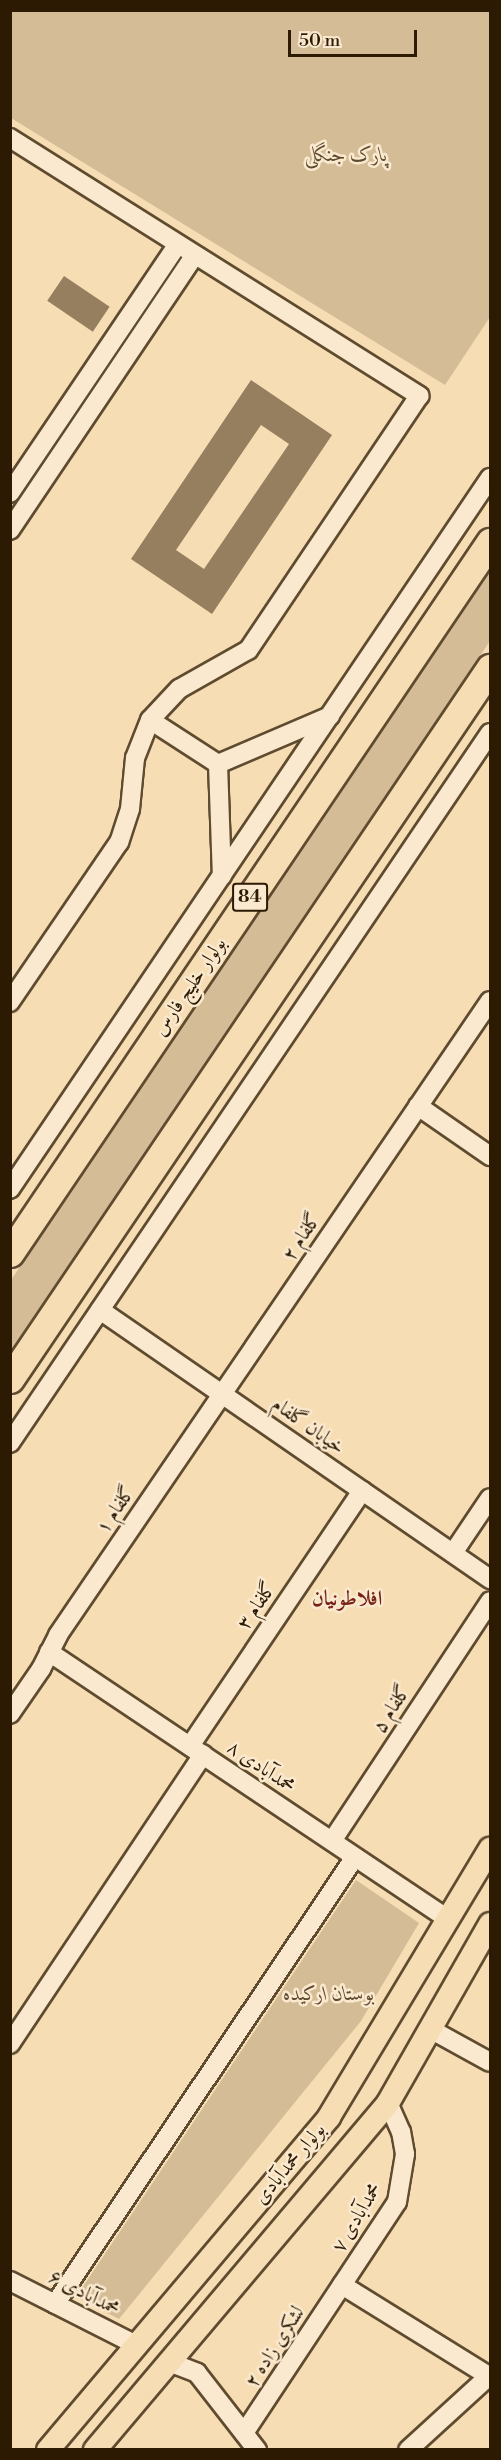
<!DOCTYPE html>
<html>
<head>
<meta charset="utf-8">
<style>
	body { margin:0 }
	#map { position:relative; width:501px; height:2460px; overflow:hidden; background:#f7ddb4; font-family:"Libre Bodoni",Amiri,serif }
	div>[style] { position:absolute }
	.green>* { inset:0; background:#d4bc96 }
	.building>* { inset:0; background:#967f5f; transform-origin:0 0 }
	.roads { filter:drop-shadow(2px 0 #5f4b2f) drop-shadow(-2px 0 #5f4b2f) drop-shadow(0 2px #5f4b2f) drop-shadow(0 -2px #5f4b2f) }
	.minor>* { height:18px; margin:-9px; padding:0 9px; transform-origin:9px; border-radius:9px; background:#fae9ce }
	.major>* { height:22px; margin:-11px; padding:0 11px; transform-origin:11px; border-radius:11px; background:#f7ddb4 }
	.highway>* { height:27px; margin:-13.5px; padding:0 13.5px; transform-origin:13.5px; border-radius:13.5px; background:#f7ddb4 }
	span { translate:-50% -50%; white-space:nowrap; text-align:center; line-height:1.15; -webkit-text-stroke:5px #fae9ce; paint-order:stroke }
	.shield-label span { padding:2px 4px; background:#fae9ce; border:2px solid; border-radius:4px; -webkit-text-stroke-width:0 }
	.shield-label { font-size:18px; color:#2c1a03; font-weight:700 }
	.park-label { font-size:20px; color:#5e4b2f; font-style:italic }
	.street-label { font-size:20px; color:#2c1a03 }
	.neighbourhood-label { font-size:21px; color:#7a1f14; font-weight:700 }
	.frame { position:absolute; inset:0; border:12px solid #2c1a03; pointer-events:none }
	.scale { position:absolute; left:288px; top:30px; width:129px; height:27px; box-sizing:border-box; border:3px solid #2c1a03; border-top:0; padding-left:8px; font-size:18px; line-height:21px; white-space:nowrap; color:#2c1a03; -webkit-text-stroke:4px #fae9ce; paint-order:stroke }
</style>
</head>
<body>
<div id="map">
	<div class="green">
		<i style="clip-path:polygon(10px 11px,490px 11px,490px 317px,445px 385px,11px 118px)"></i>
		<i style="clip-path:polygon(490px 570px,490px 641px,11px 1352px,11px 1280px)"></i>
		<i style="clip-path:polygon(356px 1880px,419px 1923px,361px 2021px,119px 2319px,76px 2297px)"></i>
	</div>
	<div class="building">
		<i style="left:64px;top:276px;width:55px;height:30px;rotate:34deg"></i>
		<i style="clip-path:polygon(evenodd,251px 380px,332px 435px,212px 614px,131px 559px,251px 380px,261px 425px,289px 444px,204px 569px,176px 550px,261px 425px)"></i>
	</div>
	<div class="roads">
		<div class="minor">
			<i style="left:10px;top:138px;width:484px;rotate:32.2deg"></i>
			<i style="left:419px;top:396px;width:306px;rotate:123.9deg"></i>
			<i style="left:248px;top:650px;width:79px;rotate:150.5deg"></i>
			<i style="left:179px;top:689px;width:42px;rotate:133.1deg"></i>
			<i style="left:150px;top:720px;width:41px;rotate:111.5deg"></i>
			<i style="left:135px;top:758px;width:51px;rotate:95.6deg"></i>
			<i style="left:130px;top:809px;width:35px;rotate:108deg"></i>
			<i style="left:119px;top:842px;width:194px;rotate:124.3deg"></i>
			<i style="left:10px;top:493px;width:300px;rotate:-56deg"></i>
			<i style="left:10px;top:530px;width:331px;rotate:-56.1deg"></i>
			<i style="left:150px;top:720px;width:81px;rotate:32.9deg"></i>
			<i style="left:218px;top:764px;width:122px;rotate:-23.2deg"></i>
			<i style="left:218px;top:764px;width:112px;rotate:88deg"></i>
			<i style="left:418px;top:1106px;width:88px;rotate:34.8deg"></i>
			<i style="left:10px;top:1189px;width:858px;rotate:-55.98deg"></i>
			<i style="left:100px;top:1310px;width:474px;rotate:34.6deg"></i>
			<i style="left:10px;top:1443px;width:857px;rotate:-55.94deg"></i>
			<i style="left:453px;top:1553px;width:66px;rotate:-56.1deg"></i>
			<i style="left:49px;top:1652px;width:480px;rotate:33.8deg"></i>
			<i style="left:10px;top:1714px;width:55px;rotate:-55.4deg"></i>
			<i style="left:41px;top:1669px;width:38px;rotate:-63deg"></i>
			<i style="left:58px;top:1635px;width:767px;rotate:-55.73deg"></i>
			<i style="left:190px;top:1746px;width:308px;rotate:-56deg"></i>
			<i style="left:332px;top:1841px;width:287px;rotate:-56.6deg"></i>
			<i style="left:430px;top:2029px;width:68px;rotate:28.8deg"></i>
			<i style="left:10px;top:2044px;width:348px;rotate:-56.3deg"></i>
			<i style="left:10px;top:2281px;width:141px;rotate:26.9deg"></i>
			<i style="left:342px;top:2285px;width:173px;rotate:31.8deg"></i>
			<i style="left:55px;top:2304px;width:538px;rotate:-56.13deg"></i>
			<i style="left:169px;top:2362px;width:30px;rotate:21deg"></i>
			<i style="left:197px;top:2373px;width:98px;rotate:52.1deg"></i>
			<i style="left:244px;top:2433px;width:277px;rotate:-56.5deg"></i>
			<i style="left:397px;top:2202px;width:49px;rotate:-80.5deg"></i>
			<i style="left:405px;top:2154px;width:22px;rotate:-100deg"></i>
			<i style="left:401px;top:2132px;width:32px;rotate:-114deg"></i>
			<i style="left:408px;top:2450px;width:111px;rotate:-42.4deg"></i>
		</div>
		<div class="major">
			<i style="left:48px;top:2450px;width:436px;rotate:-49.8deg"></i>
			<i style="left:329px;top:2117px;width:313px;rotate:-59deg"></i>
			<i style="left:95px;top:2450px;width:454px;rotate:-49.8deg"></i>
			<i style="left:388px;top:2103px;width:206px;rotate:-60.3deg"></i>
		</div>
		<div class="highway">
			<i style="left:10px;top:1253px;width:858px;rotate:-55.98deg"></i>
			<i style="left:10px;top:1379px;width:858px;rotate:-55.98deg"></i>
		</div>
	</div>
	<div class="shield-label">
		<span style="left:250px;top:897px">84</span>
	</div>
	<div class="park-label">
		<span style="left:346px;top:155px">پارک جنگلی</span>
		<span style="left:329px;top:1994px">بوستان ارکیده</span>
	</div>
	<div class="street-label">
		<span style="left:190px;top:987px;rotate:-56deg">بولوار خلیج فارس</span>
		<span style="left:302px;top:1237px;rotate:-56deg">گلفام ۲</span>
		<span style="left:308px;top:1426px;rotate:35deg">خیابان گلفام</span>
		<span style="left:116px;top:1510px;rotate:-56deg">گلفام ۱</span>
		<span style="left:257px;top:1606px;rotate:-56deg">گلفام ۳</span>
		<span style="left:392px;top:1709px;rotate:-57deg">گلفام ۵</span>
		<span style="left:261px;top:1767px;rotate:34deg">محمدآبادی ۸</span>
		<span style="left:290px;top:2164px;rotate:-50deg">بولوار محمدآبادی</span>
		<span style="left:357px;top:2218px;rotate:-59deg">محمدآبادی ۷</span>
		<span style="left:84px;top:2293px;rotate:27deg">محمدآبادی ۶</span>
		<span style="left:275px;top:2347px;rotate:-57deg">لشکری زاده ۲</span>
	</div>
	<div class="neighbourhood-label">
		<span style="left:347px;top:1599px">افلاطونیان</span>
	</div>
	<div class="frame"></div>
	<div class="scale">50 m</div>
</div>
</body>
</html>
